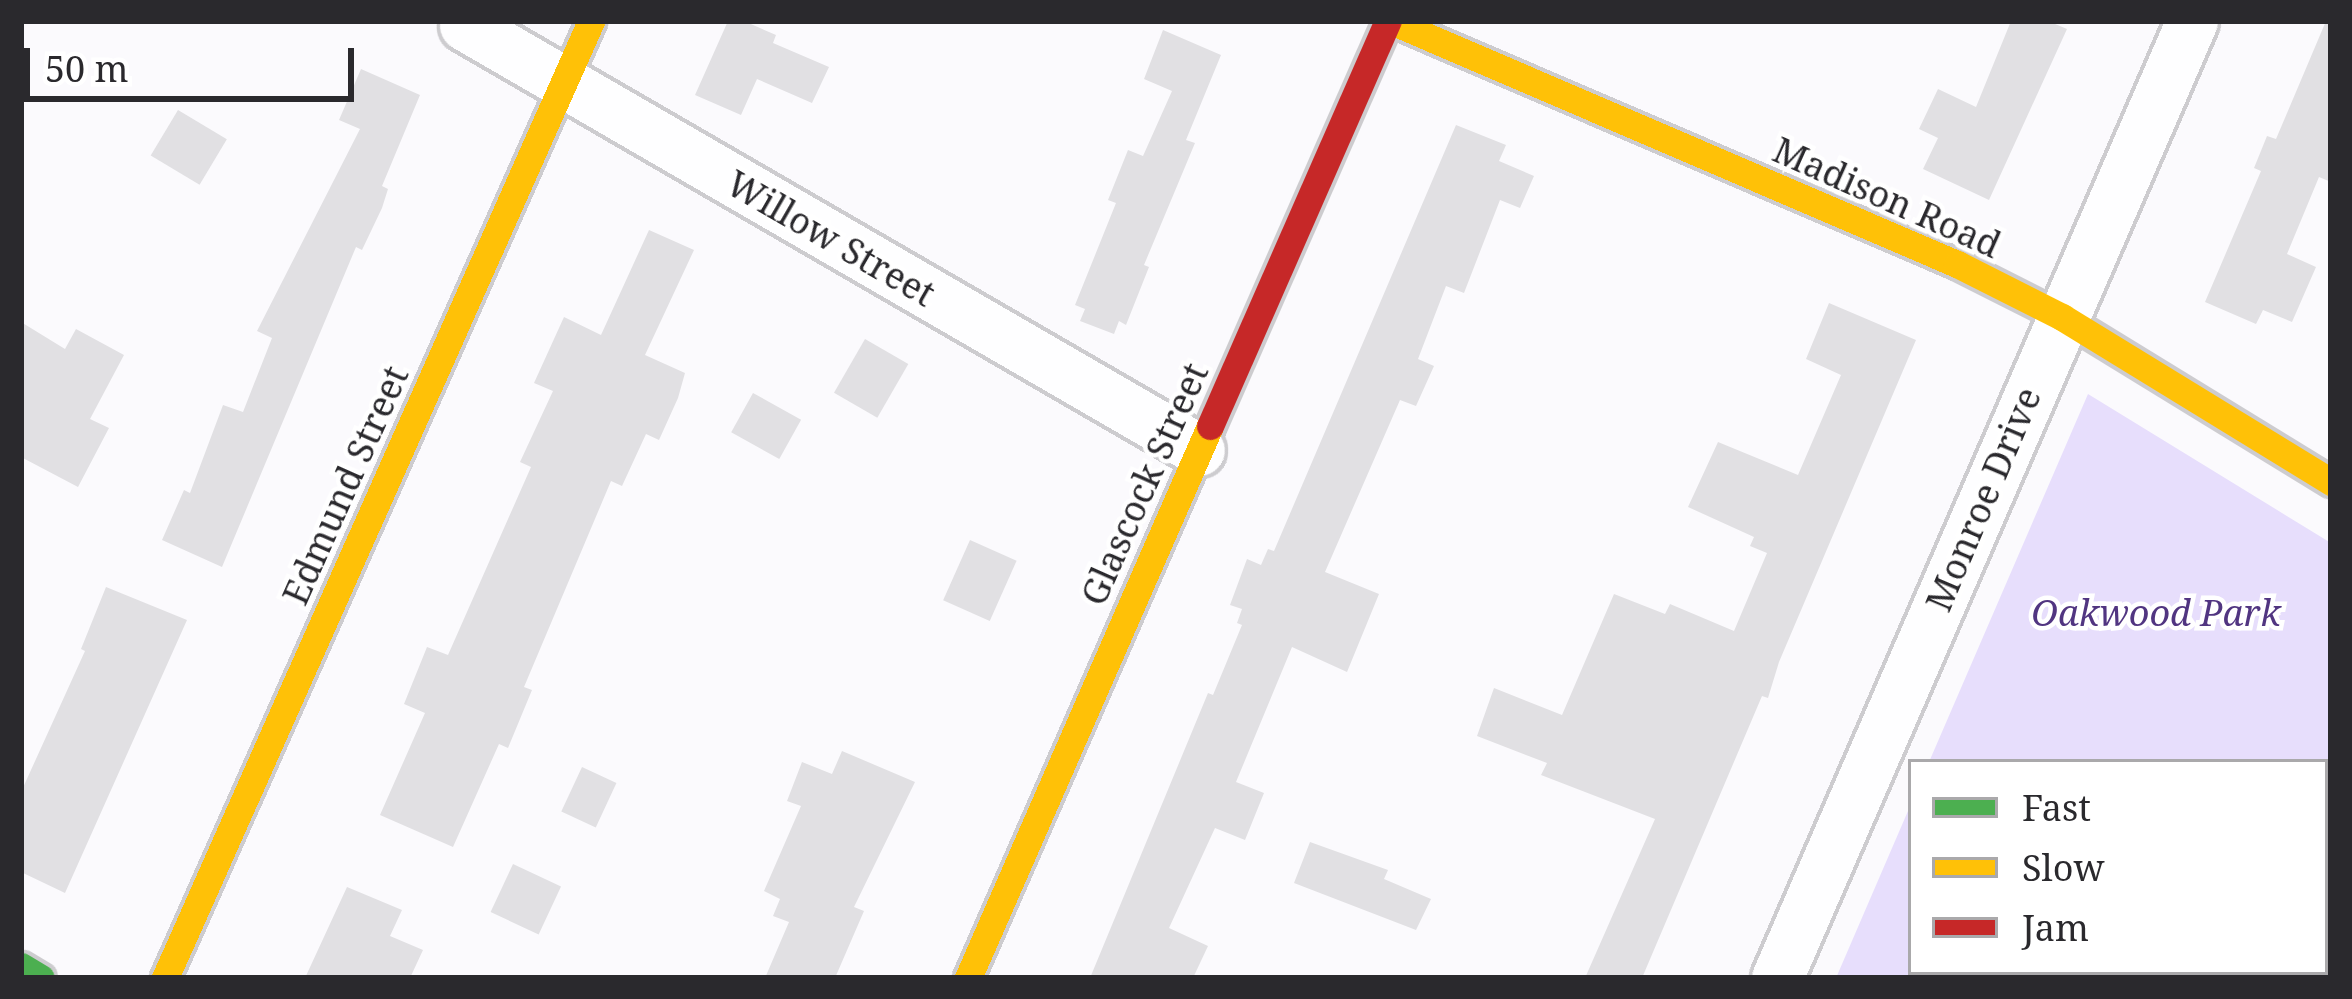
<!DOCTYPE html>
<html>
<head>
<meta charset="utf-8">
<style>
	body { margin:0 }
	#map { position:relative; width:2352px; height:999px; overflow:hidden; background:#fbfafd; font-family:"Noto Serif",serif }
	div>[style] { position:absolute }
	.green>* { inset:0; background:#e7defc }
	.building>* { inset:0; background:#e1e0e3; transform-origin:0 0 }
	.roads { filter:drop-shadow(3px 0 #cdcccf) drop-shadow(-3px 0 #cdcccf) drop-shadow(0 3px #cdcccf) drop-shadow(0 -3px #cdcccf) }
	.street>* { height:51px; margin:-25.5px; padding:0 25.5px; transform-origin:25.5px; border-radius:25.5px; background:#fefeff }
	.fast>* { height:27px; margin:-13.5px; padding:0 13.5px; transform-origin:13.5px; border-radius:13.5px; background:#4caf50 }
	.slow>* { height:27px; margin:-13.5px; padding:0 13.5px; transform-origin:13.5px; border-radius:13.5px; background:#ffc107 }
	.jam>* { height:27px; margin:-13.5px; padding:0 13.5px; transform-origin:13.5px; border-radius:13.5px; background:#c62828 }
	span { translate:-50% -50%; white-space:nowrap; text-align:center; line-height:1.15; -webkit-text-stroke:9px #fff; paint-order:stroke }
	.street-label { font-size:36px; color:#2a292d }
	.park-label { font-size:36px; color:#513581; font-style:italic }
	.frame { position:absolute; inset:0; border:24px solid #2a292d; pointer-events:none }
	.legend { position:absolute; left:1908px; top:759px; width:420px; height:216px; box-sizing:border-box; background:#fff; border:3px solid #aaa9ab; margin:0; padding:15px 21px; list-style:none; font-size:36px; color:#2a292d }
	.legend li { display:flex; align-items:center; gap:24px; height:60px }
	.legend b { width:60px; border:3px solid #aaa9ab }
	.scale { position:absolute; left:24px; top:48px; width:330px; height:54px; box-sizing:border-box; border:6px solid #2a292d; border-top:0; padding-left:15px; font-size:36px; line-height:42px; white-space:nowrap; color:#2a292d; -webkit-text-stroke:9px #fff; paint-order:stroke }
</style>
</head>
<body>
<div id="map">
	<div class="green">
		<i style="clip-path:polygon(2088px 394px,2331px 543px,2331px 978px,1836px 978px,1911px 804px,1911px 972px,2325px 972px,2325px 762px,1929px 762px)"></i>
	</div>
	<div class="building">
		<i style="clip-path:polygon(728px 21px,744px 21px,776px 35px,773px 43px,829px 67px,812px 103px,757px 79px,741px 115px,695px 95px)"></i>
		<i style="clip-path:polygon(2011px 21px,2048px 21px,2067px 29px,1989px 200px,1923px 169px,1938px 138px,1919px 129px,1938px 89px,1976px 107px)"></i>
		<i style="clip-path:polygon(2326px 21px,2331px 21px,2331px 182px,2319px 177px,2287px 254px,2316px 267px,2292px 322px,2263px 310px,2256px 324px,2205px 302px,2261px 171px,2254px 168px,2267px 136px,2276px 139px)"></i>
		<i style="clip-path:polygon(1163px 30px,1221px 55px,1186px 140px,1195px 143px,1144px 265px,1149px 267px,1126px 325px,1119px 321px,1114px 334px,1080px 321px,1085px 309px,1075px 305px,1116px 203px,1108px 200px,1128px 150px,1143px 156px,1172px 91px,1144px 79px)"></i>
		<i style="clip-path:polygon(361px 69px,420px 95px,382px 186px,388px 189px,382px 208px,362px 250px,356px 247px,222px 567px,162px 540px,184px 490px,190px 493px,223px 405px,243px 412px,272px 338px,257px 331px,360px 129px,339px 120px)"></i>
		<i style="left:178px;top:110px;width:57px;height:53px;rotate:31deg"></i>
		<i style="clip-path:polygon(1456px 125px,1506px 145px,1499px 161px,1534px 176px,1520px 208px,1500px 200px,1464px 293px,1446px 286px,1418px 359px,1434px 366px,1416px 406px,1400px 400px,1325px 572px,1379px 594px,1347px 672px,1292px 647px,1236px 782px,1264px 793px,1245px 840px,1215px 828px,1169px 928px,1208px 946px,1193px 978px,1090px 978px,1208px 693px,1213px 695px,1242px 625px,1237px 623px,1242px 609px,1230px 605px,1247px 559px,1261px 565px,1268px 549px,1274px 551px)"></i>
		<i style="clip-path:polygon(649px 230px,694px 250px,645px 355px,685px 373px,678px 398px,659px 440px,646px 434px,622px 486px,611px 481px,524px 687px,532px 690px,508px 748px,499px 744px,453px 847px,380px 815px,425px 713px,404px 704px,427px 647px,448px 655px,531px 467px,520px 462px,553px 391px,534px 383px,564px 317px,601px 335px)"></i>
		<i style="clip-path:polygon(1829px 303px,1916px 340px,1779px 662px,1768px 698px,1762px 696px,1642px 978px,1585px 978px,1655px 819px,1541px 775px,1547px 763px,1477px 736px,1494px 688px,1562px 715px,1614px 594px,1665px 614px,1670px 604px,1734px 631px,1767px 553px,1750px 546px,1754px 537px,1688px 507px,1718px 442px,1798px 475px,1841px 375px,1806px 359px)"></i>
		<i style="clip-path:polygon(21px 322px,65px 349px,76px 329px,124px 355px,90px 419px,109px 428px,78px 487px,21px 457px)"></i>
		<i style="left:865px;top:339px;width:50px;height:62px;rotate:30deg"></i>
		<i style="left:753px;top:393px;width:55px;height:45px;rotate:29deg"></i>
		<i style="left:970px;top:540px;width:51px;height:66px;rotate:24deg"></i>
		<i style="clip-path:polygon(106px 587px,187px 620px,65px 893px,21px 872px,21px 792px,85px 651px,81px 649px)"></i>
		<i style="clip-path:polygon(842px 751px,915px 782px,854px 907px,864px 911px,835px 978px,765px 978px,789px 922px,773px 916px,780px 899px,764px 891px,801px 806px,787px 801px,802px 762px,832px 774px)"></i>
		<i style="left:582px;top:767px;width:38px;height:49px;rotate:25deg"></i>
		<i style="clip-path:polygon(1310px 842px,1388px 870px,1384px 879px,1431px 899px,1416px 930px,1294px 883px)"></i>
		<i style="left:513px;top:864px;width:53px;height:53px;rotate:25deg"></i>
		<i style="clip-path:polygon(347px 887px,402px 910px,390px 936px,423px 950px,410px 978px,305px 978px)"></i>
	</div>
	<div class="roads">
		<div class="street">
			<i style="left:465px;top:25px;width:848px;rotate:30.07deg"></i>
			<i style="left:1777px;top:978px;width:1043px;rotate:-66.56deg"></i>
		</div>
		<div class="fast">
			<i style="left:21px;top:966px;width:23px;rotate:31deg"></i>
		</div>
		<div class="slow">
			<i style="left:1391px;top:21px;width:616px;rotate:23.24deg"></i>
			<i style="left:1957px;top:264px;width:118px;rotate:26.8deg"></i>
			<i style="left:2062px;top:317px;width:316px;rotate:31.5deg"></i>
			<i style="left:165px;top:978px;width:1048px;rotate:-66deg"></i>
			<i style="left:968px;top:978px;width:603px;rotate:-66.33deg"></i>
		</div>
		<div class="jam">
			<i style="left:1210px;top:426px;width:442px;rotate:-66.3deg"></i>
		</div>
	</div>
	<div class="street-label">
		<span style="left:1887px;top:197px;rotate:24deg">Madison Road</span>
		<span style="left:831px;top:238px;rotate:30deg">Willow Street</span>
		<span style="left:1144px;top:484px;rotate:-66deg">Glascock Street</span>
		<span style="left:345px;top:485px;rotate:-66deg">Edmund Street</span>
		<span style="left:1983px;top:499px;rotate:-67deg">Monroe Drive</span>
	</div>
	<div class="park-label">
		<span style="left:2156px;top:613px">Oakwood Park</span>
	</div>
	<div class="frame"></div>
	<ul class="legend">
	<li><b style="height:15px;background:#4caf50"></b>Fast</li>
	<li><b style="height:15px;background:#ffc107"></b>Slow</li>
	<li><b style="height:15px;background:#c62828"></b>Jam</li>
	</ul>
	<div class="scale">50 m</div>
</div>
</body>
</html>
